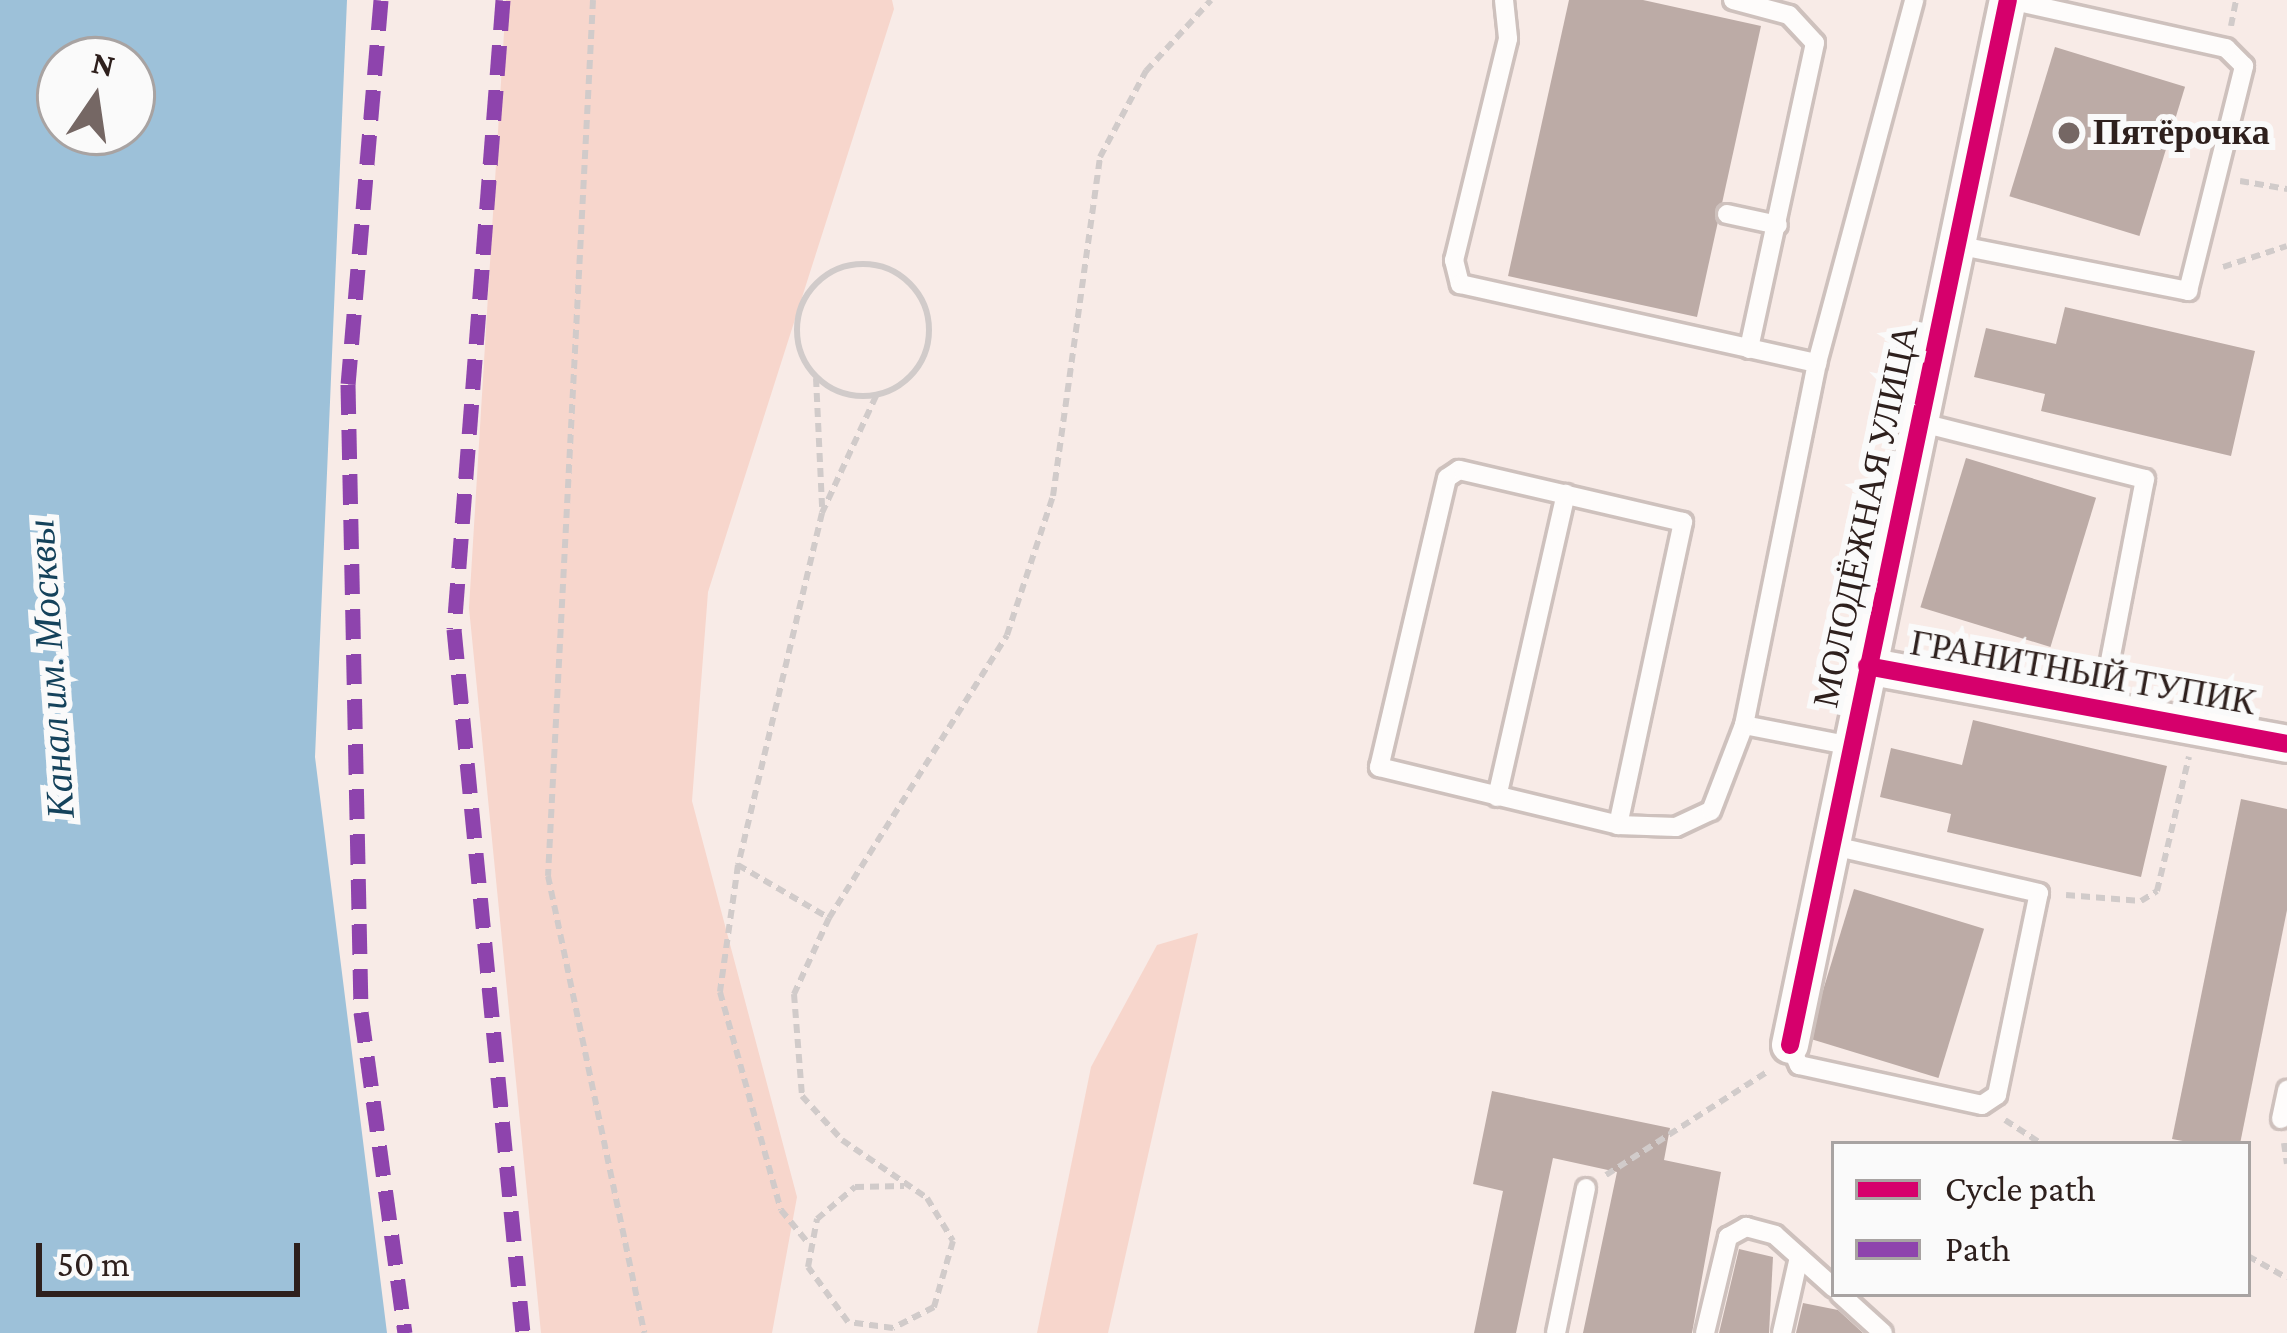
<!DOCTYPE html>
<html>
<head>
<meta charset="utf-8">
<style>
	body { margin:0 }
	#map { position:relative; width:2287px; height:1333px; overflow:hidden; background:#f8ebe7; font-family:"Crimson Pro",serif }
	div>[style] { position:absolute }
	.green>* { inset:0; background:#f7d6cc }
	.water>* { inset:0; background:#9dc1d9 }
	.building>* { inset:0; background:#bcaba6; transform-origin:0 0 }
	.path>* { height:6px; margin-top:-3px; transform-origin:0; background:repeating-linear-gradient(90deg,#d1cbca 0 9px,transparent 0 15px) }
	.path>.ring { margin:-3px; padding:0; box-sizing:content-box; background:none; border:6px solid #d1cbca; border-radius:50% }
	.roads { filter:drop-shadow(3px 0 #cec1bd) drop-shadow(-3px 0 #cec1bd) drop-shadow(0 3px #cec1bd) drop-shadow(0 -3px #cec1bd) }
	.lane>* { height:18px; margin:-9px; padding:0 9px; transform-origin:9px; border-radius:9px; background:#fefcfb }
	.street>* { height:36px; margin:-18px; padding:0 18px; transform-origin:18px; border-radius:18px; background:#fefcfb }
	.quiet>* { height:15px; margin-top:-7.5px; transform-origin:0; background:repeating-linear-gradient(90deg,#8e44ad 0 30px,transparent 0 45px) }
	.cycleway>* { height:18px; margin:-9px; padding:0 9px; transform-origin:9px; border-radius:9px; background:#d6006c }
	.dots>* { width:33px; height:33px; translate:-50% -50%; box-sizing:border-box; border:6px solid #fafafa; border-radius:50% }
	span { translate:-50% -50%; white-space:nowrap; text-align:center; line-height:1.15; -webkit-text-stroke:12px #fafafa; paint-order:stroke }
	.poi-label { font-size:36px; color:#2e201d; font-weight:700 }
	.left { translate:0 -50%; text-align:left }
	.street-label { font-size:36px; color:#2e201d }
	.water-label { font-size:39px; color:#14425b; font-style:italic }
	.legend { position:absolute; left:1831px; top:1141px; width:420px; height:156px; box-sizing:border-box; background:#fafafa; border:3px solid #a8a3a2; margin:0; padding:15px 21px; list-style:none; font-size:36px; color:#2e201d }
	.legend li { display:flex; align-items:center; gap:24px; height:60px }
	.legend b { width:60px; border:3px solid #a8a3a2 }
	.north { position:absolute; left:36px; top:36px; width:120px; height:120px; box-sizing:border-box; background:#fafafa; border:3px solid #a8a3a2; border-radius:50%; rotate:13deg; font-size:33px; font-weight:700; line-height:48px; text-align:center; color:#2e201d }
	.north::after { content:''; display:block; margin:auto; width:42px; height:54px; background:#756764; clip-path:polygon(50% 0,100% 100%,50% 72%,0 100%) }
	.scale { position:absolute; left:36px; top:1243px; width:264px; height:54px; box-sizing:border-box; border:6px solid #2e201d; border-top:0; padding-left:15px; font-size:36px; line-height:42px; white-space:nowrap; color:#2e201d; -webkit-text-stroke:9px #fafafa; paint-order:stroke }
</style>
</head>
<body>
<div id="map">
	<div class="green">
		<i style="clip-path:polygon(506px 0,892px 0,894px 9px,708px 592px,692px 801px,797px 1197px,772px 1333px,541px 1333px,469px 608px)"></i>
		<i style="clip-path:polygon(1198px 933px,1108px 1333px,1037px 1333px,1091px 1067px,1157px 945px)"></i>
	</div>
	<div class="water">
		<i style="clip-path:polygon(evenodd,0 0,347px 0,315px 757px,387px 1333px,0 1333px,0 0,60px 60px,132px 60px,132px 132px,60px 132px,60px 60px)"></i>
	</div>
	<div class="building">
		<i style="clip-path:polygon(1569px 0,1643px 0,1761px 26px,1697px 317px,1508px 276px)"></i>
		<i style="left:2055px;top:47px;width:136px;height:156px;rotate:17deg"></i>
		<i style="clip-path:polygon(2065px 307px,2255px 351px,2231px 456px,2041px 411px,2045px 394px,1974px 377px,1986px 328px,2056px 344px)"></i>
		<i style="left:1966px;top:458px;width:136px;height:156px;rotate:17deg"></i>
		<i style="clip-path:polygon(1973px 720px,2167px 766px,2141px 877px,1947px 832px,1951px 814px,1880px 797px,1891px 748px,1962px 765px)"></i>
		<i style="clip-path:polygon(2241px 799px,2287px 809px,2287px 910px,2240px 1144px,2199px 1144px,2172px 1139px)"></i>
		<i style="left:1854px;top:889px;width:136px;height:156px;rotate:17deg"></i>
		<i style="clip-path:polygon(1492px 1091px,1670px 1128px,1664px 1160px,1721px 1172px,1692px 1333px,1583px 1333px,1617px 1172px,1553px 1158px,1516px 1333px,1474px 1333px,1503px 1191px,1473px 1184px)"></i>
		<i style="clip-path:polygon(1739px 1249px,1773px 1257px,1769px 1333px,1719px 1333px)"></i>
		<i style="clip-path:polygon(1803px 1303px,1838px 1310px,1863px 1333px,1796px 1333px)"></i>
	</div>
	<div class="path">
		<i style="left:593px;top:0;width:877px;rotate:92.94deg"></i>
		<i style="left:548px;top:876px;width:467px;rotate:78.1deg"></i>
		<i style="left:2231px;top:26px;width:26px;rotate:-79deg"></i>
		<i style="left:2240px;top:181px;width:48px;rotate:9.7deg"></i>
		<i class="ring" style="left:797px;top:264px;width:126px;height:126px"></i>
		<i style="left:2223px;top:267px;width:67px;rotate:-18.2deg"></i>
		<i style="left:816px;top:378px;width:129px;rotate:87.3deg"></i>
		<i style="left:876px;top:396px;width:129px;rotate:114.8deg"></i>
		<i style="left:822px;top:513px;width:362px;rotate:103.4deg"></i>
		<i style="left:738px;top:865px;width:105px;rotate:30.2deg"></i>
		<i style="left:829px;top:918px;width:334px;rotate:-57.8deg"></i>
		<i style="left:1007px;top:635px;width:146px;rotate:-71.7deg"></i>
		<i style="left:1053px;top:496px;width:342px;rotate:-82.1deg"></i>
		<i style="left:1100px;top:157px;width:98px;rotate:-61.9deg"></i>
		<i style="left:1146px;top:71px;width:96px;rotate:-47.5deg"></i>
		<i style="left:738px;top:865px;width:128px;rotate:98.1deg"></i>
		<i style="left:720px;top:992px;width:226px;rotate:74.4deg"></i>
		<i style="left:781px;top:1210px;width:43px;rotate:50.7deg"></i>
		<i style="left:2066px;top:895px;width:75px;rotate:4.6deg"></i>
		<i style="left:2141px;top:901px;width:19px;rotate:-32deg"></i>
		<i style="left:2157px;top:891px;width:138px;rotate:-76.6deg"></i>
		<i style="left:829px;top:918px;width:84px;rotate:114.7deg"></i>
		<i style="left:794px;top:994px;width:102px;rotate:85.5deg"></i>
		<i style="left:802px;top:1096px;width:59px;rotate:47.7deg"></i>
		<i style="left:842px;top:1140px;width:103px;rotate:34.3deg"></i>
		<i style="left:927px;top:1198px;width:50px;rotate:58.8deg"></i>
		<i style="left:953px;top:1241px;width:69px;rotate:106.1deg"></i>
		<i style="left:934px;top:1307px;width:46px;rotate:152.9deg"></i>
		<i style="left:893px;top:1328px;width:45px;rotate:-172.4deg"></i>
		<i style="left:848px;top:1322px;width:68px;rotate:-126deg"></i>
		<i style="left:808px;top:1267px;width:49px;rotate:-79.4deg"></i>
		<i style="left:817px;top:1219px;width:50px;rotate:-40.1deg"></i>
		<i style="left:855px;top:1187px;width:49px;rotate:-1.2deg"></i>
		<i style="left:2005px;top:1120px;width:44px;rotate:33deg"></i>
		<i style="left:2284px;top:1143px;width:21px;rotate:82deg"></i>
		<i style="left:1606px;top:1175px;width:191px;rotate:-32.6deg"></i>
		<i style="left:2248px;top:1256px;width:45px;rotate:29.4deg"></i>
	</div>
	<div class="roads">
		<div class="lane">
			<i style="left:1504px;top:0;width:39px;rotate:84deg"></i>
			<i style="left:1508px;top:39px;width:228px;rotate:103.7deg"></i>
			<i style="left:1454px;top:260px;width:25px;rotate:76deg"></i>
			<i style="left:1460px;top:284px;width:366px;rotate:12.5deg"></i>
			<i style="left:1733px;top:0;width:58px;rotate:15deg"></i>
			<i style="left:1789px;top:15px;width:38px;rotate:47deg"></i>
			<i style="left:1815px;top:43px;width:313px;rotate:102.2deg"></i>
			<i style="left:1727px;top:214px;width:52px;rotate:12.2deg"></i>
			<i style="left:1956px;top:245px;width:237px;rotate:11.2deg"></i>
			<i style="left:2188px;top:291px;width:232px;rotate:-76deg"></i>
			<i style="left:2244px;top:66px;width:25px;rotate:-135deg"></i>
			<i style="left:2226px;top:48px;width:222px;rotate:-167.5deg"></i>
			<i style="left:1918px;top:422px;width:234px;rotate:14.1deg"></i>
			<i style="left:2145px;top:479px;width:237px;rotate:100.9deg"></i>
			<i style="left:1744px;top:725px;width:110px;rotate:11deg"></i>
			<i style="left:1497px;top:797px;width:311px;rotate:-77.2deg"></i>
			<i style="left:1618px;top:825px;width:310px;rotate:-77.9deg"></i>
			<i style="left:1683px;top:522px;width:230px;rotate:-166.9deg"></i>
			<i style="left:1459px;top:470px;width:14px;rotate:146deg"></i>
			<i style="left:1447px;top:478px;width:297px;rotate:103.2deg"></i>
			<i style="left:1379px;top:767px;width:246px;rotate:13.6deg"></i>
			<i style="left:1618px;top:825px;width:58px;rotate:2deg"></i>
			<i style="left:1676px;top:827px;width:38px;rotate:-25deg"></i>
			<i style="left:1711px;top:811px;width:92px;rotate:-69deg"></i>
			<i style="left:1744px;top:725px;width:369px;rotate:-78.6deg"></i>
			<i style="left:1817px;top:363px;width:376px;rotate:-75deg"></i>
			<i style="left:1790px;top:1045px;width:22px;rotate:66deg"></i>
			<i style="left:1799px;top:1065px;width:187px;rotate:12.3deg"></i>
			<i style="left:1982px;top:1105px;width:18px;rotate:-34deg"></i>
			<i style="left:1997px;top:1095px;width:206px;rotate:-78.3deg"></i>
			<i style="left:2039px;top:893px;width:211px;rotate:-167.1deg"></i>
			<i style="left:2281px;top:1119px;width:30px;rotate:-78deg"></i>
			<i style="left:1840px;top:1294px;width:58px;rotate:42.2deg"></i>
			<i style="left:1556px;top:1333px;width:148px;rotate:-78.3deg"></i>
			<i style="left:1705px;top:1333px;width:99px;rotate:-76.5deg"></i>
			<i style="left:1728px;top:1237px;width:21px;rotate:-29deg"></i>
			<i style="left:1746px;top:1227px;width:30px;rotate:15deg"></i>
			<i style="left:1775px;top:1235px;width:79px;rotate:41.9deg"></i>
			<i style="left:1782px;top:1333px;width:78px;rotate:-77.4deg"></i>
		</div>
		<div class="street">
			<i style="left:1867px;top:666px;width:427px;rotate:10.5deg"></i>
			<i style="left:1790px;top:1045px;width:1067px;rotate:-78.22deg"></i>
		</div>
	</div>
	<div class="quiet">
		<i style="left:381px;top:0;width:385px;rotate:94.9deg"></i>
		<i style="left:348px;top:384px;width:628px;rotate:88.81deg"></i>
		<i style="left:361px;top:1012px;width:324px;rotate:82.2deg"></i>
		<i style="left:503px;top:0;width:631px;rotate:94.45deg"></i>
		<i style="left:454px;top:629px;width:707px;rotate:84.4deg"></i>
	</div>
	<div class="cycleway">
		<i style="left:1867px;top:666px;width:427px;rotate:10.5deg"></i>
		<i style="left:1790px;top:1045px;width:1067px;rotate:-78.22deg"></i>
	</div>
	<div class="dots">
		<i style="left:2069px;top:133px;background:#756764"></i>
	</div>
	<div class="poi-label">
		<span class="left" style="left:2093px;top:133px">Пятёрочка</span>
	</div>
	<div class="street-label">
		<span style="left:1866px;top:516px;rotate:-78deg">МОЛОДЁЖНАЯ УЛИЦА</span>
		<span style="left:2083px;top:673px;rotate:10deg">ГРАНИТНЫЙ ТУПИК</span>
	</div>
	<div class="water-label">
		<span style="left:51px;top:669px;rotate:-94deg">Канал им. Москвы</span>
	</div>
	<ul class="legend">
	<li><b style="height:15px;background:#d6006c"></b>Cycle path</li>
	<li><b style="height:15px;background:#8e44ad"></b>Path</li>
	</ul>
	<div class="north">N</div>
	<div class="scale">50 m</div>
</div>
</body>
</html>
